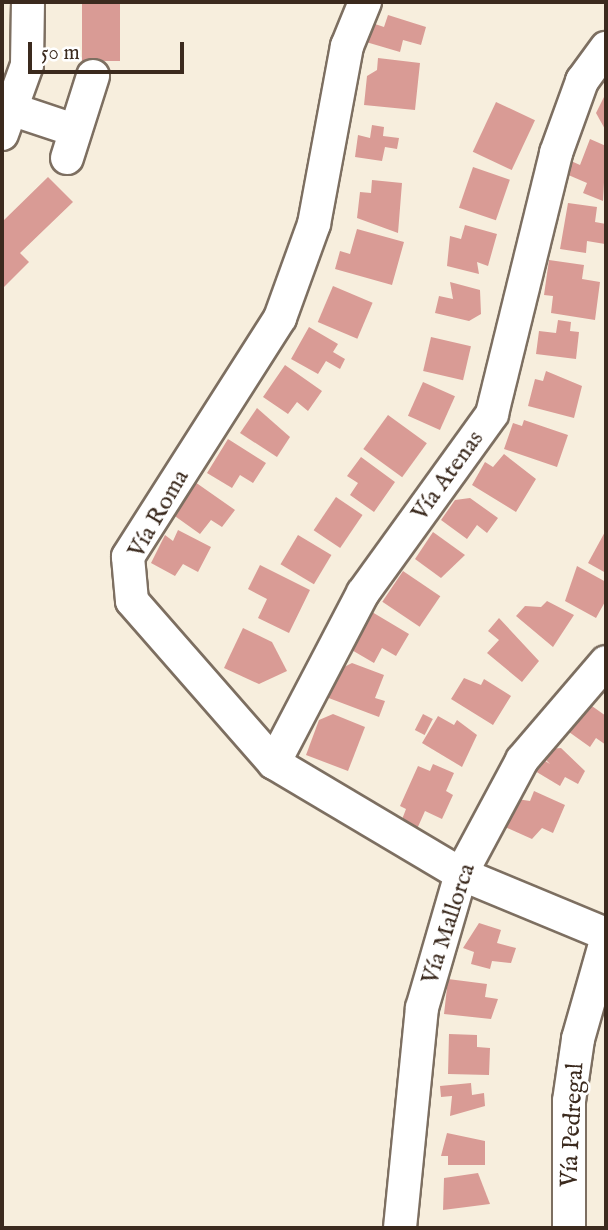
<!DOCTYPE html>
<html>
<head>
<meta charset="utf-8">
<style>
	body { margin:0 }
	#map { position:relative; width:608px; height:1230px; overflow:hidden; background:#f7eedd; font-family:"IM FELL English",serif }
	div>[style] { position:absolute }
	.building>* { inset:0; background:#d99b95; transform-origin:0 0 }
	.roads { filter:drop-shadow(2px 0 #7d6f61) drop-shadow(-2px 0 #7d6f61) drop-shadow(0 2px #7d6f61) drop-shadow(0 -2px #7d6f61) }
	.minor>* { height:32px; margin:-16px; padding:0 16px; transform-origin:16px; border-radius:16px; background:#fff }
	span { translate:-50% -50%; white-space:nowrap; text-align:center; line-height:1.15; -webkit-text-stroke:5px #fff; paint-order:stroke }
	.street-label { font-size:24px; color:#3b2a1e }
	.frame { position:absolute; inset:0; border:4px solid #3b2a1e; pointer-events:none }
	.scale { position:absolute; left:28px; top:42px; width:156px; height:32px; box-sizing:border-box; border:4px solid #3b2a1e; border-top:0; padding-left:9px; font-size:21px; line-height:24px; white-space:nowrap; color:#3b2a1e; -webkit-text-stroke:5px #fff; paint-order:stroke }
</style>
</head>
<body>
<div id="map">
	<div class="building">
		<i style="left:82px;top:2px;width:38px;height:59px"></i>
		<i style="clip-path:polygon(388px 15px,426px 27px,421px 45px,403px 40px,400px 52px,366px 42px,372px 23px,384px 27px)"></i>
		<i style="clip-path:polygon(378px 58px,420px 63px,415px 110px,364px 105px,367px 76px,377px 70px)"></i>
		<i style="clip-path:polygon(606px 93px,606px 131px,596px 113px)"></i>
		<i style="left:496px;top:102px;width:43px;height:55px;rotate:25deg"></i>
		<i style="clip-path:polygon(372px 125px,384px 127px,383px 136px,399px 138px,397px 149px,385px 147px,382px 161px,355px 157px,358px 135px,370px 138px)"></i>
		<i style="clip-path:polygon(590px 139px,606px 146px,603px 201px,583px 193px,587px 183px,566px 174px,571px 161px,580px 165px)"></i>
		<i style="left:473px;top:167px;width:39px;height:43px;rotate:19deg"></i>
		<i style="clip-path:polygon(48px 177px,73px 202px,20px 253px,29px 262px,2px 289px,2px 222px)"></i>
		<i style="clip-path:polygon(372px 180px,402px 183px,398px 233px,357px 218px,360px 192px,371px 193px)"></i>
		<i style="clip-path:polygon(568px 203px,597px 207px,595px 222px,606px 224px,605px 244px,587px 241px,586px 253px,560px 249px)"></i>
		<i style="clip-path:polygon(465px 225px,497px 234px,488px 266px,477px 262px,479px 274px,447px 266px,450px 236px,461px 239px)"></i>
		<i style="clip-path:polygon(357px 229px,404px 242px,392px 285px,335px 269px,340px 251px,350px 254px)"></i>
		<i style="clip-path:polygon(549px 260px,584px 265px,582px 279px,600px 282px,595px 320px,551px 313px,553px 296px,544px 295px)"></i>
		<i style="clip-path:polygon(450px 282px,480px 290px,481px 314px,469px 321px,435px 313px,439px 296px,453px 299px)"></i>
		<i style="left:333px;top:286px;width:43px;height:39px;rotate:23deg"></i>
		<i style="clip-path:polygon(558px 320px,571px 322px,570px 331px,579px 332px,576px 359px,536px 354px,539px 331px,556px 333px)"></i>
		<i style="clip-path:polygon(309px 327px,338px 344px,333px 352px,345px 359px,340px 369px,326px 361px,318px 374px,291px 359px)"></i>
		<i style="left:431px;top:337px;width:41px;height:35px;rotate:13deg"></i>
		<i style="clip-path:polygon(285px 365px,322px 391px,308px 411px,297px 402px,288px 414px,263px 397px)"></i>
		<i style="clip-path:polygon(546px 371px,582px 386px,574px 418px,528px 406px,535px 379px,543px 381px)"></i>
		<i style="left:423px;top:382px;width:35px;height:37px;rotate:24deg"></i>
		<i style="clip-path:polygon(257px 408px,290px 437px,277px 457px,240px 433px)"></i>
		<i style="left:388px;top:415px;width:48px;height:42px;rotate:36deg"></i>
		<i style="clip-path:polygon(524px 420px,568px 435px,557px 467px,504px 449px,513px 423px,522px 426px)"></i>
		<i style="clip-path:polygon(228px 439px,266px 463px,253px 483px,240px 475px,232px 488px,207px 473px)"></i>
		<i style="clip-path:polygon(504px 454px,536px 479px,516px 512px,472px 485px,485px 462px,493px 467px)"></i>
		<i style="clip-path:polygon(361px 457px,395px 482px,374px 512px,350px 495px,358px 483px,347px 476px)"></i>
		<i style="clip-path:polygon(195px 482px,235px 510px,222px 527px,211px 520px,200px 534px,172px 514px)"></i>
		<i style="left:336px;top:497px;width:32px;height:40px;rotate:34deg"></i>
		<i style="clip-path:polygon(470px 498px,498px 518px,487px 533px,477px 525px,467px 539px,441px 520px,455px 500px)"></i>
		<i style="clip-path:polygon(178px 530px,211px 547px,198px 572px,183px 564px,175px 576px,151px 563px,165px 535px,173px 541px)"></i>
		<i style="clip-path:polygon(606px 530px,606px 573px,588px 563px)"></i>
		<i style="clip-path:polygon(433px 532px,465px 555px,441px 578px,415px 559px)"></i>
		<i style="left:298px;top:535px;width:39px;height:34px;rotate:31deg"></i>
		<i style="clip-path:polygon(260px 565px,310px 590px,289px 633px,258px 618px,267px 599px,248px 589px)"></i>
		<i style="clip-path:polygon(577px 566px,606px 582px,606px 600px,596px 618px,565px 601px)"></i>
		<i style="left:403px;top:571px;width:45px;height:37px;rotate:34deg"></i>
		<i style="clip-path:polygon(547px 601px,574px 615px,553px 647px,516px 616px,525px 606px,541px 607px)"></i>
		<i style="clip-path:polygon(372px 612px,409px 634px,396px 656px,382px 648px,374px 663px,350px 649px)"></i>
		<i style="clip-path:polygon(499px 618px,539px 661px,522px 682px,487px 653px,499px 640px,488px 631px)"></i>
		<i style="clip-path:polygon(243px 628px,272px 642px,287px 671px,259px 684px,224px 668px)"></i>
		<i style="clip-path:polygon(352px 663px,384px 675px,375px 698px,385px 701px,379px 717px,326px 697px,336px 671px)"></i>
		<i style="clip-path:polygon(464px 678px,481px 685px,484px 679px,511px 696px,493px 725px,451px 699px)"></i>
		<i style="clip-path:polygon(582px 699px,606px 716px,606px 745px,596px 738px,590px 747px,562px 727px)"></i>
		<i style="clip-path:polygon(333px 714px,365px 727px,348px 771px,306px 755px,319px 720px)"></i>
		<i style="left:423px;top:714px;width:11px;height:18px;rotate:27deg"></i>
		<i style="clip-path:polygon(438px 716px,454px 725px,457px 720px,477px 735px,462px 767px,422px 743px)"></i>
		<i style="clip-path:polygon(561px 748px,585px 771px,578px 784px,565px 777px,560px 786px,535px 771px,542px 759px,550px 764px,543px 757px,548px 749px)"></i>
		<i style="clip-path:polygon(433px 764px,454px 773px,446px 791px,453px 795px,442px 819px,425px 811px,417px 829px,401px 822px,406px 809px,400px 806px,418px 766px,430px 771px)"></i>
		<i style="clip-path:polygon(534px 791px,565px 805px,553px 833px,542px 828px,532px 839px,505px 827px,517px 799px,530px 801px)"></i>
		<i style="clip-path:polygon(479px 923px,501px 930px,497px 943px,516px 948px,511px 963px,492px 961px,490px 969px,471px 964px,474px 952px,463px 948px)"></i>
		<i style="clip-path:polygon(448px 979px,487px 984px,485px 997px,498px 999px,491px 1019px,444px 1014px)"></i>
		<i style="clip-path:polygon(449px 1034px,477px 1035px,477px 1047px,490px 1048px,489px 1075px,448px 1074px)"></i>
		<i style="clip-path:polygon(471px 1083px,472px 1095px,484px 1093px,485px 1106px,450px 1116px,452px 1096px,441px 1097px,440px 1086px)"></i>
		<i style="clip-path:polygon(447px 1133px,485px 1141px,485px 1165px,448px 1165px,448px 1156px,441px 1156px)"></i>
		<i style="clip-path:polygon(478px 1173px,490px 1204px,443px 1210px,444px 1178px)"></i>
	</div>
	<div class="roads">
		<div class="minor">
			<i style="left:365px;top:2px;width:48px;rotate:112.2deg"></i>
			<i style="left:347px;top:46px;width:181px;rotate:100.5deg"></i>
			<i style="left:314px;top:224px;width:100px;rotate:109.9deg"></i>
			<i style="left:280px;top:318px;width:283px;rotate:122.5deg"></i>
			<i style="left:128px;top:557px;width:44px;rotate:84.8deg"></i>
			<i style="left:132px;top:601px;width:215px;rotate:48.8deg"></i>
			<i style="left:274px;top:763px;width:217px;rotate:30.7deg"></i>
			<i style="left:461px;top:874px;width:157px;rotate:22.5deg"></i>
			<i style="left:11px;top:109px;width:66px;rotate:18.4deg"></i>
			<i style="left:2px;top:134px;width:73px;rotate:-70.1deg"></i>
			<i style="left:27px;top:65px;width:63px;rotate:-89.1deg"></i>
			<i style="left:67px;top:158px;width:86px;rotate:-72.4deg"></i>
			<i style="left:274px;top:763px;width:192px;rotate:-62.4deg"></i>
			<i style="left:363px;top:593px;width:221px;rotate:-54.2deg"></i>
			<i style="left:492px;top:414px;width:269px;rotate:-76.2deg"></i>
			<i style="left:556px;top:153px;width:77px;rotate:-70.1deg"></i>
			<i style="left:582px;top:81px;width:41px;rotate:-54deg"></i>
			<i style="left:400px;top:1228px;width:221px;rotate:-84.3deg"></i>
			<i style="left:422px;top:1008px;width:140px;rotate:-73.8deg"></i>
			<i style="left:461px;top:874px;width:129px;rotate:-61.8deg"></i>
			<i style="left:522px;top:760px;width:129px;rotate:-49.4deg"></i>
			<i style="left:569px;top:1228px;width:127px;rotate:-90deg"></i>
			<i style="left:569px;top:1101px;width:63px;rotate:-81.7deg"></i>
			<i style="left:578px;top:1039px;width:102px;rotate:-74.1deg"></i>
		</div>
	</div>
	<div class="street-label">
		<span style="left:448px;top:476px;rotate:-54deg">Vía Atenas</span>
		<span style="left:159px;top:514px;rotate:-60deg">Vía Roma</span>
		<span style="left:449px;top:924px;rotate:-72deg">Vía Mallorca</span>
		<span style="left:573px;top:1125px;rotate:-87deg">Vía Pedregal</span>
	</div>
	<div class="frame"></div>
	<div class="scale">50 m</div>
</div>
</body>
</html>
